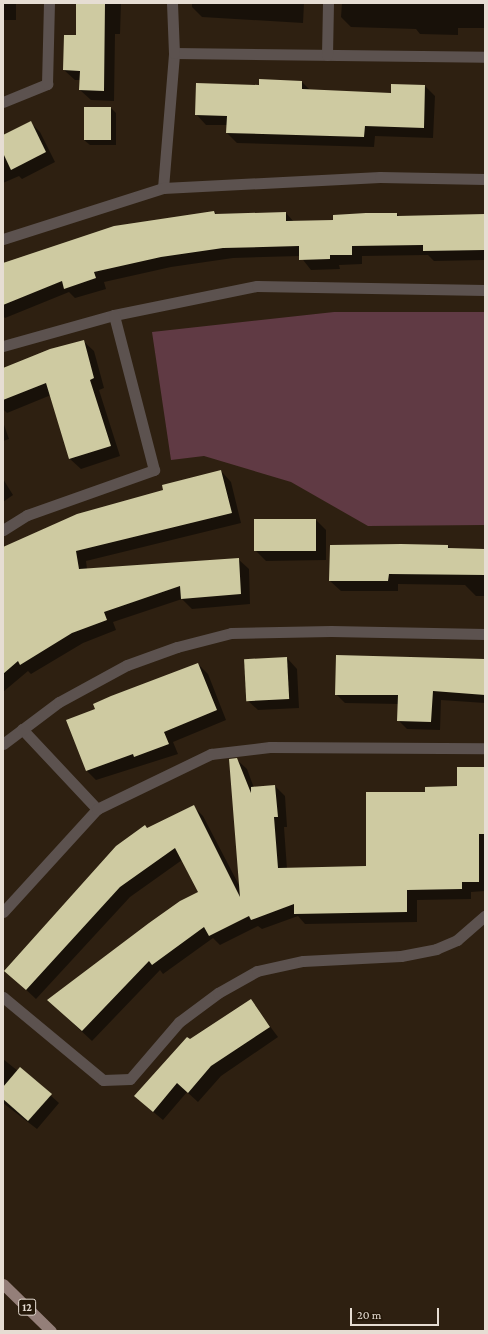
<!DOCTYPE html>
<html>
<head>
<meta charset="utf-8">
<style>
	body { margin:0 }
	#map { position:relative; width:488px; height:1334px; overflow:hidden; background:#2e2011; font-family:"Crimson Pro",serif }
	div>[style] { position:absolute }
	.forest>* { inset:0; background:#603a44 }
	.shadow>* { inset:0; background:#0007; transform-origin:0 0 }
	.building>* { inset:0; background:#cecaa1; transform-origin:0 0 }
	.minor>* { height:11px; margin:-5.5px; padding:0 5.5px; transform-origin:5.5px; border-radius:5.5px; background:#5c524f }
	.tertiary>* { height:11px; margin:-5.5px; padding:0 5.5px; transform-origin:5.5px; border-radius:5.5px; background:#5c524f }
	.primary>* { height:11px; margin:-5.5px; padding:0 5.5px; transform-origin:5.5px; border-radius:5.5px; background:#947f79 }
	span { translate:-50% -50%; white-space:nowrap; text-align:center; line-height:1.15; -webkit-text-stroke:4px #241708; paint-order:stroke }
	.shield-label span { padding:1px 3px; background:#241708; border:1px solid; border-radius:3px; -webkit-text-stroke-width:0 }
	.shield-label { font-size:11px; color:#e6ddd3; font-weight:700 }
	.frame { position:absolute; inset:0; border:4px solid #e6ddd3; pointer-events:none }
	.scale { position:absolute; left:350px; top:1308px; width:89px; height:18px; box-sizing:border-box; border:2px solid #e6ddd3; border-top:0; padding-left:5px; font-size:12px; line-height:14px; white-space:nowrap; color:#e6ddd3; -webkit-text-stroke:3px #241708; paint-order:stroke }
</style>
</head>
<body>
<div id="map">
	<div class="forest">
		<i style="clip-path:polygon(334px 312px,485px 312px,485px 525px,368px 526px,291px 482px,204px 456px,171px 460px,152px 332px)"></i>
	</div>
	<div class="shadow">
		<i style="left:3px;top:3px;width:13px;height:17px"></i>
		<i style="clip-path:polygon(77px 3px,121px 3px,120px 34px,115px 34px,114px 101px,91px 100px,80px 90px,81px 80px,75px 80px,64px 70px,77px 36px)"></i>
		<i style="clip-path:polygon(192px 3px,304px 3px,303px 23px,202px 17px,192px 7px)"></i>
		<i style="clip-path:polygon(342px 3px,485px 3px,485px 28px,458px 28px,458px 35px,420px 34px,416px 29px,351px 27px,341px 17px)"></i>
		<i style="clip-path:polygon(302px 82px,311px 91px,392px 94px,425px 86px,435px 96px,433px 138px,375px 136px,374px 147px,237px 143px,227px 133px,228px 125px,206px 125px,196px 114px,260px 86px)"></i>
		<i style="clip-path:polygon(85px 108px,111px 108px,116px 113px,116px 145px,90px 145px,84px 140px)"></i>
		<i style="clip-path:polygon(30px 122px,40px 132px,55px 162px,22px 179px,19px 176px,3px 183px,3px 136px)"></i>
		<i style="clip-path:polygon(214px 212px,217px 215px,286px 213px,294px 222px,334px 221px,397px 214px,400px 217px,485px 215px,485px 260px,434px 261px,428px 255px,362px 256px,362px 264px,339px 265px,340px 269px,311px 270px,300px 256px,233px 258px,171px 267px,104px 282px,106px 289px,75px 298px,69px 292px,5px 318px,3px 316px,3px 264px,115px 227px)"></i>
		<i style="clip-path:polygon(83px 341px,94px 351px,104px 388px,99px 390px,120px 456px,81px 469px,70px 459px,51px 395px,7px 413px,3px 409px,3px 369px)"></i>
		<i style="clip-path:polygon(3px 422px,9px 439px,3px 441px)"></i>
		<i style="clip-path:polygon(221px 471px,231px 482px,241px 523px,86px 561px,87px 569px,238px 559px,249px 569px,250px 604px,192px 609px,182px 599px,113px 622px,116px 630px,83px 643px,31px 674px,28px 671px,3px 692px,3px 550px)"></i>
		<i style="clip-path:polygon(3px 479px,13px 495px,3px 502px)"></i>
		<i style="clip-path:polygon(316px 520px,326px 530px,326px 560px,266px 561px,256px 551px)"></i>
		<i style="clip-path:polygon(448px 546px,451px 549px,485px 550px,485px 596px,476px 596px,465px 585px,398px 584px,398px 591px,341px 591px,330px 581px)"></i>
		<i style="clip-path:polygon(287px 658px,297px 669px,299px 708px,258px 710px,247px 700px)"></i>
		<i style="clip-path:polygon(485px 660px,485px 703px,441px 700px,440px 730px,407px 729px,399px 721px,399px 704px,345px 703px,336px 694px)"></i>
		<i style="clip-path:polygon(198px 664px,208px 674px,226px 720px,173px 742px,178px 754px,96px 780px,87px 771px,96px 710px)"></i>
		<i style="clip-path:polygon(236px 759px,247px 769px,254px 788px,275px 786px,285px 796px,287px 827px,284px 827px,287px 869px,367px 867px,426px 793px,458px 787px,485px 768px,485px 891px,471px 892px,471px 899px,417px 900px,417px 922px,305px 924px,298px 916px,262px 929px,258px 926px,220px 945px,213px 938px,163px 974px,160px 970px,92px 1041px,48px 1000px,199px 893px,182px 860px,130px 897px,36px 999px,6px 971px,147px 829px,193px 806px,203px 816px,241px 889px)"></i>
		<i style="clip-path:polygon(251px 1001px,278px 1037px,221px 1076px,198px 1102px,187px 1092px,163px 1120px,145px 1105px,190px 1041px)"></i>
		<i style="clip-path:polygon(3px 1059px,18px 1071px,20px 1068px,59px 1103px,37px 1129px,3px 1103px)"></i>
	</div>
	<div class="building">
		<i style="clip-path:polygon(76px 3px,105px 3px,104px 91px,79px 90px,80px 71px,63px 70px,64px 35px,76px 35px)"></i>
		<i style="clip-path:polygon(259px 79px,302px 81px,302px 89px,391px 93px,391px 84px,425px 85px,424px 128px,365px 126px,364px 137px,226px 133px,227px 116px,195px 115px,196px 83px,259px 85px)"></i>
		<i style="left:84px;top:107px;width:27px;height:33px"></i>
		<i style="clip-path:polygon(31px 121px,46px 152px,11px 170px,3px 153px,3px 135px)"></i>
		<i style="clip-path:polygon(214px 211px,215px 214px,286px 212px,286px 221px,333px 220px,333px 215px,366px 213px,397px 213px,397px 216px,485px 214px,485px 250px,423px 251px,423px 245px,352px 246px,352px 255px,330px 255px,330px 259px,299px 260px,299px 246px,223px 248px,161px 257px,94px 272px,96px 278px,64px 289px,62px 281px,3px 305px,3px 263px,114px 226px)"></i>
		<i style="clip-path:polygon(84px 340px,94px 378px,90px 380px,111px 446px,69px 459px,46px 383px,3px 400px,3px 368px,50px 349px)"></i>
		<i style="clip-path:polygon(221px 470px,232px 513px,76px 551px,79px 569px,239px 558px,241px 594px,181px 599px,180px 586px,104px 612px,107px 620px,72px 633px,20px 665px,18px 661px,3px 674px,3px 547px,77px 514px,163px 490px,162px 485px)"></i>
		<i style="left:254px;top:519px;width:62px;height:32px"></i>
		<i style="clip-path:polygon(401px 544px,448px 545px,448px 548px,485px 549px,485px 575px,389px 574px,388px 581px,329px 581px,330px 545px)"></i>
		<i style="clip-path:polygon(336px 655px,485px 659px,485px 695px,433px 691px,431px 722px,397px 721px,398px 695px,335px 695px)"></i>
		<i style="left:287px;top:657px;width:42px;height:43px;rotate:87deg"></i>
		<i style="clip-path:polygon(198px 663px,217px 710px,164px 732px,169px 744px,134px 757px,133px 754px,86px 771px,66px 720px,95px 709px,93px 704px,111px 696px)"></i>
		<i style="clip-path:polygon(237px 758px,251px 793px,251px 787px,275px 785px,278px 817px,274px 817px,278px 868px,366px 866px,366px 792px,425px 792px,425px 787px,457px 786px,457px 767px,485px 767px,485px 834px,479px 834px,479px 882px,462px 882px,462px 889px,407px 890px,407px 912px,294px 914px,294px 904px,251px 920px,249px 916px,209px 936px,204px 927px,152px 965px,149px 961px,82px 1031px,47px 1000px,149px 923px,180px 901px,198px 892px,175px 848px,120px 887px,26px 990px,4px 971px,116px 846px,145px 825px,147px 828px,194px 805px,240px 897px,229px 759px)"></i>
		<i style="clip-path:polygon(251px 999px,270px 1027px,211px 1066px,188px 1093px,177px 1083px,153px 1112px,134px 1096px,187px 1037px,190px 1039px)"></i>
		<i style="clip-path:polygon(20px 1067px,52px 1094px,28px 1121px,3px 1099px,3px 1087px)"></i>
	</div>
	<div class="minor">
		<i style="left:174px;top:53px;width:311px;rotate:0.7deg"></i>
		<i style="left:327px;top:55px;width:52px;rotate:-88.9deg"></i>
		<i style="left:3px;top:102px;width:48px;rotate:-22.2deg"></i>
		<i style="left:47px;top:84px;width:81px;rotate:-88.6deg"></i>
		<i style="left:3px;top:346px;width:115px;rotate:-15.6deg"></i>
		<i style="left:114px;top:315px;width:146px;rotate:-11.5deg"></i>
		<i style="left:257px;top:286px;width:228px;rotate:1deg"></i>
		<i style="left:3px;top:530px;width:28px;rotate:-32deg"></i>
		<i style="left:27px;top:515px;width:135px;rotate:-19.5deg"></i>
		<i style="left:154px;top:470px;width:160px;rotate:-104.5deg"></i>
		<i style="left:22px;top:729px;width:110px;rotate:46.8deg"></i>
		<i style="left:3px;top:744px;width:70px;rotate:-36.9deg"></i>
		<i style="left:59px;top:702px;width:77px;rotate:-28.6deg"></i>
		<i style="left:127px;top:665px;width:53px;rotate:-19.8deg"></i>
		<i style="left:177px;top:647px;width:56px;rotate:-14.5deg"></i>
		<i style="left:231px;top:633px;width:100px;rotate:-1.1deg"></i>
		<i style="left:331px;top:631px;width:154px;rotate:1.1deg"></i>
		<i style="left:3px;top:912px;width:139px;rotate:-47.6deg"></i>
		<i style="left:97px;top:809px;width:127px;rotate:-25.8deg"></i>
		<i style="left:211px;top:754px;width:59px;rotate:-6.8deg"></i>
		<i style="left:270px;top:747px;width:215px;rotate:0.3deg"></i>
		<i style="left:3px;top:997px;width:130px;rotate:39.7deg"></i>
		<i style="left:103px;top:1080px;width:27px;rotate:-2deg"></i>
		<i style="left:130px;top:1079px;width:75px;rotate:-49.3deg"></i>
		<i style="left:179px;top:1022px;width:49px;rotate:-36.6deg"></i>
		<i style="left:218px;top:993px;width:45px;rotate:-29.4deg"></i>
		<i style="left:257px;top:971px;width:47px;rotate:-12.3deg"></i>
		<i style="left:303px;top:961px;width:98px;rotate:-2.9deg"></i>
		<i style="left:401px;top:956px;width:36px;rotate:-11deg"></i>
		<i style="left:436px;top:949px;width:23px;rotate:-23deg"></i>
		<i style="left:457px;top:940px;width:37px;rotate:-41deg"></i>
	</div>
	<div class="tertiary">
		<i style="left:163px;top:188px;width:135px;rotate:-85.3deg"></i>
		<i style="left:174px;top:53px;width:50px;rotate:-92.3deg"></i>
		<i style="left:3px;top:239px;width:168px;rotate:-17.7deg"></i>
		<i style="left:163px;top:188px;width:217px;rotate:-2.9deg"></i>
		<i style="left:380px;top:177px;width:105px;rotate:1.1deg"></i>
	</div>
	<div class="primary">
		<i style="left:3px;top:1284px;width:67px;rotate:44.4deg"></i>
	</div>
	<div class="shield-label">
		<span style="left:27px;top:1307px">12</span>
	</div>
	<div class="frame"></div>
	<div class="scale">20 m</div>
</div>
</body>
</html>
